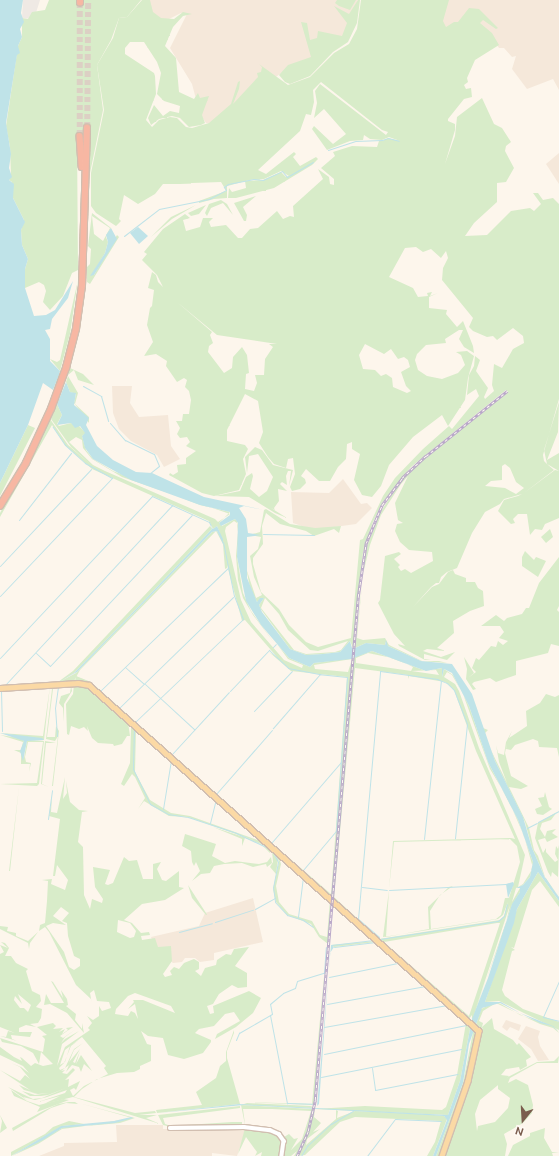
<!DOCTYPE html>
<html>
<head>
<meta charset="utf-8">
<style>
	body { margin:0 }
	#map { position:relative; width:559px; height:1156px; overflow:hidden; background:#fdf6ec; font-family:Ubuntu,sans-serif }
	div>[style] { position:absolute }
	.residential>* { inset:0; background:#f5e8da }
	.industrial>* { inset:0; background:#efe9e4 }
	.green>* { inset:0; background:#d8ecc9 }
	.water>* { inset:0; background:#bfe3e8 }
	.stream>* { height:1px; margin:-0.5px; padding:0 0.5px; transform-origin:0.5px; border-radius:0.5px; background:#bfe3e8 }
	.highway-tunnel>* { height:5.5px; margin-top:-2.75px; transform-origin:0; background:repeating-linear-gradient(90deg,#dcd0c4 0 5.5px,transparent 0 8.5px) }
	.roads { filter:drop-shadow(1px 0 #d1beb0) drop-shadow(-1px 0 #d1beb0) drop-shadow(0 1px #d1beb0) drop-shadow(0 -1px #d1beb0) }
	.minor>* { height:3.5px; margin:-1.75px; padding:0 1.75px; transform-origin:1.75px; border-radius:1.75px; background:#fff }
	.major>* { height:4.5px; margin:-2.25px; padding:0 2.25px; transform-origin:2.25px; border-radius:2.25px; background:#fbd9a5 }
	.highway>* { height:5.5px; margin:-2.75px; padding:0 2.75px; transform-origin:2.75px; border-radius:2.75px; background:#f7b7a3 }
	.rail>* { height:2.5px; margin-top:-1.25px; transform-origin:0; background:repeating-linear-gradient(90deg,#fffaf3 0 3px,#b9a8c9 0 6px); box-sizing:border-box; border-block:1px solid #b9a8c9 }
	span { translate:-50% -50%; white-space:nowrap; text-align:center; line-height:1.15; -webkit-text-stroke:3.5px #fffaf3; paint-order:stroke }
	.north { position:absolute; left:503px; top:1100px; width:40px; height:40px; -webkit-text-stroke:3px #fffaf3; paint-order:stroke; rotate:198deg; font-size:11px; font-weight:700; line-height:16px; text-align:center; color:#7a5c4d }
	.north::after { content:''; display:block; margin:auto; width:14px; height:18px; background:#7a5c4d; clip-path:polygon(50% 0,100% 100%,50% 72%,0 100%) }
</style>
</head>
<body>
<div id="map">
	<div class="residential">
		<i style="clip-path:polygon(145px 0,358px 0,342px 39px,312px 60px,291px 66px,212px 123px,206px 123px,200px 114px,192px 84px,170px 48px,187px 14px,181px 13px,165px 21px,154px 17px)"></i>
		<i style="clip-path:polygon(447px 0,559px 0,559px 90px,553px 79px,527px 89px,512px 69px,516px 56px,512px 57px,504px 48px,499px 48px,491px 37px,458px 24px,446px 29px,440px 22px)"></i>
		<i style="clip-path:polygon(559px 153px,559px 184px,546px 164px)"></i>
		<i style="clip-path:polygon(112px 386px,132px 386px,130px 403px,139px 417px,168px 415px,171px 446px,180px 459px,164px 467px,157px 455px,131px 441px,119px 429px,113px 413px)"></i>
		<i style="clip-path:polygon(343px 479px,361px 504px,367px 503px,372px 508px,356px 524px,313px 530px,293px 523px,291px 492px,329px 493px)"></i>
		<i style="clip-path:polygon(253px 898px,263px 942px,214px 953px,214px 960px,200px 962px,195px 958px,185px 958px,182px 962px,173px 963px,156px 949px,151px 937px,199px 926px,205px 913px)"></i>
		<i style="clip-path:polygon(506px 1020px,521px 1025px,519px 1031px,510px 1027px,507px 1031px,502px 1027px)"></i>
		<i style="clip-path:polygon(526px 1026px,540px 1031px,538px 1037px,540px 1046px,549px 1060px,538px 1061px,531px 1049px,518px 1039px)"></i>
		<i style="clip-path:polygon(116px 1125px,163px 1125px,163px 1129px,246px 1129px,237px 1156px,212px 1153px,212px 1156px,39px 1156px,64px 1146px,64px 1143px,117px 1142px)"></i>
	</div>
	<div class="industrial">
		<i style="clip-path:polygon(23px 0,40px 0,34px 19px,22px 18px)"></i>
	</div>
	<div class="green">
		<i style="clip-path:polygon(49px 0,77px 0,78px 3px,84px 4px,84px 0,141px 0,127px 17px,119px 18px,111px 40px,97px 65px,103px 110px,90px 173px,90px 207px,90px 128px,84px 127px,85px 163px,81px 135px,77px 135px,78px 270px,72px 273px,63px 296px,50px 310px,43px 302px,46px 291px,44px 285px,39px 282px,25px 288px,25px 269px,28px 259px,22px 245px,21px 230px,24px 220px,13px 198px,12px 182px,9px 180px,11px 177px,10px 147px,6px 126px,18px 46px,22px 37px,22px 18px,28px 19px,32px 12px,45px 10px)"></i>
		<i style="clip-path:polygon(evenodd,142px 0,150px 0,153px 12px,161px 18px,174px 19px,183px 12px,192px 14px,183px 16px,173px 27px,165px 46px,176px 58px,179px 92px,194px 99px,198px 93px,200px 98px,209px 96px,202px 115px,205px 123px,201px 125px,189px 127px,180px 118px,172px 116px,159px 119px,151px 125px,148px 118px,154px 105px,163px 116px,170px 111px,179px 113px,180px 106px,164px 101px,157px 94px,161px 73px,157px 62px,144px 42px,130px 42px,125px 48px,125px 54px,154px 73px,155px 76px,156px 94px,146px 120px,152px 127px,159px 120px,170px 117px,177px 118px,186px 127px,192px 128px,209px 123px,231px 104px,238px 82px,240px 81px,239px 89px,233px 104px,258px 77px,257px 73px,261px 72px,262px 67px,259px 64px,288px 85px,310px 77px,334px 53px,349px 44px,357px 29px,361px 0,449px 0,443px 21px,446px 27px,454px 22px,458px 22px,469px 8px,479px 9px,498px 28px,496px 29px,483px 20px,480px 23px,492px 33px,499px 45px,475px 60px,467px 78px,468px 82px,464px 85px,466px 89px,471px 88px,472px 97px,464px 99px,448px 119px,448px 121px,455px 124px,455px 130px,445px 164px,455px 136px,457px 117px,482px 98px,494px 124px,502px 128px,511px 142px,506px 146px,505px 151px,514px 168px,506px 182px,497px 183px,497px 202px,474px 223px,465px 236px,487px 235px,511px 211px,530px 208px,534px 211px,541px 204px,533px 193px,538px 193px,543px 200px,553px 198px,559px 204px,559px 399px,543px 455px,544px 461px,547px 464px,544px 450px,559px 402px,558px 432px,547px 460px,559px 453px,559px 471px,547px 464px,554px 470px,524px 493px,555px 470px,559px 471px,559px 518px,545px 524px,542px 530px,535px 529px,530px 535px,527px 514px,518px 514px,513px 519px,515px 523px,511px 524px,498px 511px,504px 500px,518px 496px,522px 494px,504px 499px,500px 504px,485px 512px,472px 533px,457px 568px,447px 572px,441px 577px,439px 583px,436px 583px,431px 587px,413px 607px,394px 629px,413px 607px,432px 587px,439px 584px,448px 572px,453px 570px,455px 574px,466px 578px,466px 582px,475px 582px,478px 588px,483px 591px,484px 606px,470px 611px,453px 621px,454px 633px,437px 648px,446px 651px,427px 649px,423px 651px,441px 657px,455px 652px,447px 660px,424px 654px,424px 659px,431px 660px,425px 660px,399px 646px,398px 644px,405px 646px,394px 634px,378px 603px,380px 600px,385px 556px,399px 552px,401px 554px,394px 559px,400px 565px,398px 567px,401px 571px,405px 569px,411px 573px,433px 561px,432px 552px,409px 550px,400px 542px,395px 531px,397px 524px,403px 523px,398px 520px,395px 503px,408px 476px,401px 484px,381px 515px,370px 545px,363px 574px,357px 638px,363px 640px,385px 638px,389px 645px,422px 661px,439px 661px,447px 663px,421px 661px,388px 646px,385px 642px,385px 645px,366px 643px,355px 648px,366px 548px,381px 511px,403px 478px,422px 460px,508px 392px,506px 390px,411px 467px,383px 502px,373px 522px,363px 553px,353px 648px,350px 641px,340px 652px,323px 654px,306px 655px,290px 649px,260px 608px,259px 605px,264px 598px,257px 602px,250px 588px,245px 562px,247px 537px,247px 571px,256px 598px,262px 595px,254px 577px,250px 556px,258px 549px,261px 537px,249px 535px,260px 532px,264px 510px,266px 509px,290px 524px,315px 528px,341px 526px,339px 533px,334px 529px,314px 536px,306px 531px,280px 524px,266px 513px,262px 526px,263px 544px,253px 558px,253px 564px,261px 592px,279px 609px,289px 625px,306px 642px,318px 647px,351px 638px,360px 540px,363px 539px,383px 496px,395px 478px,423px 449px,449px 426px,452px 429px,479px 396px,476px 389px,467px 395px,469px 375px,474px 366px,475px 356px,480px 360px,476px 371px,488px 388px,484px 397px,485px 399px,494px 391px,492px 385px,494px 364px,502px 368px,513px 349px,524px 343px,523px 336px,513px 328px,497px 340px,493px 336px,487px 337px,473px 331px,469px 327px,473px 318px,442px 280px,443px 268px,448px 258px,446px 251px,441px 258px,431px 249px,423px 252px,416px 247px,405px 248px,389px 277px,413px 288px,418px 297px,428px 296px,427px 293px,432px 292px,430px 296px,438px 293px,429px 297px,429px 308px,447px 310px,446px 314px,457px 327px,463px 321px,473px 346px,474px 353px,464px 347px,459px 339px,463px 330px,459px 330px,445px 339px,446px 343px,426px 345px,417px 354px,415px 360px,418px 370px,427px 376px,442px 379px,458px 373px,465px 365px,461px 355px,456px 352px,467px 351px,474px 356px,468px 378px,465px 400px,448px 426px,442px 415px,413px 437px,389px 465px,381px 486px,372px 497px,362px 495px,354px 480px,360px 454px,352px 449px,352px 442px,347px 444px,346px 459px,338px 467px,330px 481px,319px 481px,306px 469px,301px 476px,305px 479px,306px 483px,300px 489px,292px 491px,290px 487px,295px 474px,293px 458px,288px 459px,286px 468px,274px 464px,268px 457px,259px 443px,263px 432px,258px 401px,245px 394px,227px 430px,227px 441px,245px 445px,248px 449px,243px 459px,246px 474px,239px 490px,214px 496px,202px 493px,169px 475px,170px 473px,173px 475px,178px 472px,177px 465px,186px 464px,186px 458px,196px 451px,186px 446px,190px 442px,187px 437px,180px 438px,177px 434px,180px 428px,176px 421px,182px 421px,183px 414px,189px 414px,191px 400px,189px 391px,185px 387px,187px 380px,184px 378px,177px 382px,166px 366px,167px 361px,156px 354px,144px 356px,153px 342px,147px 325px,150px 308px,152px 306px,154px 290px,148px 288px,152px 272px,156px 275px,158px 282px,163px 287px,157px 275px,142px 260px,147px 254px,144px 252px,163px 229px,185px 214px,190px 218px,183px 220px,186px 231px,200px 227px,203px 218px,213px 218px,209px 222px,211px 227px,226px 225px,238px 238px,242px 238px,250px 229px,258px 228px,277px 211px,283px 219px,290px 216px,294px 217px,293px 206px,323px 179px,318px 169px,329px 177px,330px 184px,334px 185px,334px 179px,321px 168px,335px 156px,333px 152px,352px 146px,377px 147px,379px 141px,382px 141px,388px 138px,400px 141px,389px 137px,382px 140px,370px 139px,364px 135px,363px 140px,350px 141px,327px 150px,312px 129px,314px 126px,333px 144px,346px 134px,324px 109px,314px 118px,317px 103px,315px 91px,320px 84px,386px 135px,388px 132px,382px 130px,321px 82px,313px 90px,314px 102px,311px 115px,306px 114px,300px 131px,258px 170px,266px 174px,294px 152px,296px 154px,293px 157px,300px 166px,316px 157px,318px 159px,312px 165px,274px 188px,236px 198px,228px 198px,229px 188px,232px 192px,246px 188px,245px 181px,263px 180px,281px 172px,286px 177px,289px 176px,281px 171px,264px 179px,249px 180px,224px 187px,221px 182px,163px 184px,155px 194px,138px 204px,124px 195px,119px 219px,121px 221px,116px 226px,96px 213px,91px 206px,91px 173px,104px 110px,97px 65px,113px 38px,119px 18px,127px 17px,142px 0,177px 302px,217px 335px,277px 344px,269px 344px,273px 347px,265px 359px,264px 375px,255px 375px,257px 383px,254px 391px,245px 389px,246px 374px,249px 373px,247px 355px,242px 347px,233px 357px,232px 368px,224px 373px,208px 352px,209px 346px,213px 343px,210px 335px,212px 332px,177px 302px,142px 0,365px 344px,384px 354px,391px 349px,398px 359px,404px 357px,408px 360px,410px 367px,401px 372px,406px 386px,411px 391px,407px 393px,393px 387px,392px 378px,386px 374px,381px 376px,375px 370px,363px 369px,359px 355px,365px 344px,142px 0,505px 464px,510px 468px,516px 482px,524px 488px,516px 494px,505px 488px,485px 486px,491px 481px,502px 480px,502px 466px,505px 464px,142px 0,265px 598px,279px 614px,288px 630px,310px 650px,318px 651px,348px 641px,341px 650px,335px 652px,306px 654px,294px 650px,261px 608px,265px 598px)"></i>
		<i style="clip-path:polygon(337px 0,356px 0,350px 10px,339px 6px,335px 3px)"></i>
		<i style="clip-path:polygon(358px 0,360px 0,357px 23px,348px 42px,333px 52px,310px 76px,290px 84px,285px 82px,279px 75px,288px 65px,311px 57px,301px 22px,307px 23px,310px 40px,317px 38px,318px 31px,342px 36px,347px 23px,334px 6px,349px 14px)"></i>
		<i style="clip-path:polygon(227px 185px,227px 198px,214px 199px,199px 203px,199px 201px,226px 191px,224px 187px)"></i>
		<i style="clip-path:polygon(256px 196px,243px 207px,247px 215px,246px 221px,244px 221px,234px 203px)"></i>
		<i style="clip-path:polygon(221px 200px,227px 204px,233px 215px,223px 203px,211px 208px,207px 216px,205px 213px,209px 204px)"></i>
		<i style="clip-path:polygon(196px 205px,172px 219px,151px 237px,171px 217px)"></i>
		<i style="clip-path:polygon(206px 205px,199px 214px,191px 216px,188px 213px)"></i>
		<i style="clip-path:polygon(evenodd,92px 213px,111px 228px,106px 237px,108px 242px,105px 253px,93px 273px,94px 275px,117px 235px,119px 237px,90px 284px,87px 282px,87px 267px,90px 264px,91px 249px,88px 246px,92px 213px,92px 216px,110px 228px,103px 241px,94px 234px,92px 216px)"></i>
		<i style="clip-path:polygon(78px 280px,70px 334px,60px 371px,50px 359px,57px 362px,60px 360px)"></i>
		<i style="clip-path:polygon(70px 368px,83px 374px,94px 385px,78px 380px,74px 370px,68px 375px)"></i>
		<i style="clip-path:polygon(68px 376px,78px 393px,75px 404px,89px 417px,89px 423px,74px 403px,76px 394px,70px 392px,66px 382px)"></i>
		<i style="clip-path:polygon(evenodd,57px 404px,62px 415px,57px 424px,59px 426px,71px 423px,79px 426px,86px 433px,82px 436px,86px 450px,93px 459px,113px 471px,200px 505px,230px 512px,219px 523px,222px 526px,235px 519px,237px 521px,239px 531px,237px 557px,243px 593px,251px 611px,275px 644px,253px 615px,243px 598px,238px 580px,236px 556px,238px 532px,237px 523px,234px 521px,226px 527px,225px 531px,241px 600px,251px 622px,284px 660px,302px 668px,303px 665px,288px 659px,277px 644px,289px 658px,310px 667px,314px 663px,353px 658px,332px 897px,243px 818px,331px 894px,347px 677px,291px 671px,269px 652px,277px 657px,245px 620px,242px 621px,227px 565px,227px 568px,225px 569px,223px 544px,216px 531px,80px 670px,74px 681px,0 687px,58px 682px,73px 671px,210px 526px,212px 529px,118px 628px,74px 673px,61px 681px,76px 673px,212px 532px,217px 531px,223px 541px,217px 526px,213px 529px,209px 521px,92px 469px,65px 445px,52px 425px,0 517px,0 513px,50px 419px,68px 445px,90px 464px,71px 447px,51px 419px,57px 404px,76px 437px,82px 440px,83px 448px,92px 459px,122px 477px,230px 514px,218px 522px,215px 519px,105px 471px,93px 465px,71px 444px,69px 442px,76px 437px,57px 404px,352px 659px,348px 672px,315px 669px,314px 665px,352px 659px)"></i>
		<i style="clip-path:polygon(28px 425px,35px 428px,0 496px,0 483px)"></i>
		<i style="clip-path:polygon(255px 447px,262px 450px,273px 465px,293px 470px,289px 486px,291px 471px,288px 471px,286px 476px,287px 485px,282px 482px,280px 484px,287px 491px,278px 489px,279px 501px,274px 508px,275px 510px,271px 508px,287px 518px,275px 513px,249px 497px,215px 496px,240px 491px,246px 477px,252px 473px,253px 476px,250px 489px,259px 497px,267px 491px,273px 477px,258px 454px,249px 456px,247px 473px,245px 457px)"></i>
		<i style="clip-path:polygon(550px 529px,553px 537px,546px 543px,541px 537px)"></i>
		<i style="clip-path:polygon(525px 551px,534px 560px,536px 557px,546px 561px,538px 577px,522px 566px,522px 557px)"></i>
		<i style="clip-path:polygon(559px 557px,559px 606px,557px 610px,559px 612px,559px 646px,551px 644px,548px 653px,516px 661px,516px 675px,496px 682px,490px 678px,474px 682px,472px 684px,476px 689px,473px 690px,466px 679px,467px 669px,464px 657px,474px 673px,468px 678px,476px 672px,472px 668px,476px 658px,479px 660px,491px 646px,496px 647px,498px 641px,503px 645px,508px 641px,499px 638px,504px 632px,500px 626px,481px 626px,496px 615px,504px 621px,507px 618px,522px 614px,526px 608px,529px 608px,539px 583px)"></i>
		<i style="clip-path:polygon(evenodd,372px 651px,426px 671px,442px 668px,442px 677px,444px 669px,453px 675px,469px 706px,488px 762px,518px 820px,533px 862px,530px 877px,523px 885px,516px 888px,512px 902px,520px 888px,520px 892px,512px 905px,472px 1021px,472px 1015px,469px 1019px,379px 939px,500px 920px,504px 916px,508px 902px,503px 915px,498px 919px,383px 937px,389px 890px,386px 937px,429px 929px,428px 907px,449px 887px,453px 886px,440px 895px,430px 911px,431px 929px,496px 919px,501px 915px,505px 898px,509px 898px,520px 862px,517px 846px,510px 839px,394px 842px,389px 889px,393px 841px,511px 838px,515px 839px,476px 751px,454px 690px,445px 682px,409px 676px,408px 679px,408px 675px,355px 668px,334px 897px,379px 938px,333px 898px,354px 657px,372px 651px,368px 653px,397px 659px,413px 667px,411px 671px,436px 670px,439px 675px,356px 663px,356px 658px,368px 653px,372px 651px,447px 672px,452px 675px,463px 694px,490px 769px,508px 799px,524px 836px,533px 868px,523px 884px,518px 887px,525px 855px,479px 748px,459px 691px,455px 684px,444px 677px,447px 672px,372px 651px,510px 905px,505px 928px,476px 1008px,477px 1005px,510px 905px,372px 651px,497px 923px,500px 923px,469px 1016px,384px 942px,497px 923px)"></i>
		<i style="clip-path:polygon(459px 672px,472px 694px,483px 728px,488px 730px,485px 733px,487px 742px,507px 783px,499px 762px,496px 745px,498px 753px,504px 755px,506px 742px,512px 731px,509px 738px,527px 726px,526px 711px,540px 703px,546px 694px,555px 697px,559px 695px,559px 757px,557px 748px,539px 747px,538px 741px,533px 739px,515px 745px,511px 750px,506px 749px,507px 743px,505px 753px,511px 776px,528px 786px,521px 789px,509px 787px,529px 828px,534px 850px,538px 856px,545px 877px,559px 897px,546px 880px,540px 866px,532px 848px,525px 822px,495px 761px,486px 738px,472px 694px)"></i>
		<i style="clip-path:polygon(76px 676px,91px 682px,243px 817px,90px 684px,75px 681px)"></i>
		<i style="clip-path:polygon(74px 684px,86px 685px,128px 722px,130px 736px,127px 736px,122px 744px,114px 746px,113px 744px,98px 743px,92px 738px,87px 726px,88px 731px,84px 727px,79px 729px,71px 726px,69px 735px,67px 734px,66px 704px,73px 694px)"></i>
		<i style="clip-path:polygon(71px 685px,72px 691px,64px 704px,64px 722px,63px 708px,59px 703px,61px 696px,70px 693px,71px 687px,54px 687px,53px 689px,47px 737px,55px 737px,56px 726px,59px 731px,53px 786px,52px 786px,58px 736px,55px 741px,46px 739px,52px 689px,53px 687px)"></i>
		<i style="clip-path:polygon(50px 686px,44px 740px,0 733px,43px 736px)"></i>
		<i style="clip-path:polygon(evenodd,135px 727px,271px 849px,260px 843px,271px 850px,270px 853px,261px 844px,245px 838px,242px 846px,242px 839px,213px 827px,259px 842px,188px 817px,169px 816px,144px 801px,138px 809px,145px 798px,135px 777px,132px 774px,124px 786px,121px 784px,130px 763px,131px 728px,135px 727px,136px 729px,156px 746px,263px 842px,190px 816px,171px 813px,150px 800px,135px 772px,136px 729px)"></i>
		<i style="clip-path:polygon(0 735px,20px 738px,24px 741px,22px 750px,21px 752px,24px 758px,27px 741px,30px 740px,44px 741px,39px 784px,37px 786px,0 784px,37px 783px,43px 742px,28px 742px,25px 757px,26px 762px,31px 763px,29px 772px,30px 764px,21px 764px,21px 753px,14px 750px,21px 750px,23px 742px)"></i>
		<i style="clip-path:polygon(45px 741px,56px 743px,46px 743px,42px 784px,49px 787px,41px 784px)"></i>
		<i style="clip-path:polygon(evenodd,65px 777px,63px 799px,67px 793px,66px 781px,70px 802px,79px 810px,88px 811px,82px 812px,78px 842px,83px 847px,84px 895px,90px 909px,92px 899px,102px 903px,103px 899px,95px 887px,93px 867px,110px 870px,105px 884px,108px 885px,113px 883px,124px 857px,129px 861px,137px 860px,143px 879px,153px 879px,153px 864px,161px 862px,157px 869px,162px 880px,166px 881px,179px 871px,179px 887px,184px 888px,165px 900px,142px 904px,124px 920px,132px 923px,141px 933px,149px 932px,150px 935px,141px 936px,142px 940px,155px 938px,158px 947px,171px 946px,172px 961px,163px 974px,165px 977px,172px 975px,170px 971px,174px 967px,179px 969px,184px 963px,194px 959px,199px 962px,199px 969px,195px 971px,201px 976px,205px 968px,216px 965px,217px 960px,226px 954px,231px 955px,234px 949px,249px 947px,235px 966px,247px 973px,247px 987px,238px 988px,232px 985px,219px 994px,213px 1004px,207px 1006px,210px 1014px,214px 1013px,213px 1006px,249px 991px,261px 998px,253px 1013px,236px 1027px,215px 1039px,217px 1034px,240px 1021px,234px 1012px,225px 1014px,214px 1026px,199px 1029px,195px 1033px,211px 1040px,211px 1042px,203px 1053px,184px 1059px,168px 1055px,163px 1038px,148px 1036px,141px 1031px,147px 1044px,151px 1045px,151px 1061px,140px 1066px,140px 1069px,134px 1072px,117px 1073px,97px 1079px,82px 1089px,74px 1097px,135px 1113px,155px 1111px,156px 1113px,139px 1115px,157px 1115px,146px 1118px,160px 1124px,73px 1097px,44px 1104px,60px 1096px,38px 1102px,65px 1093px,67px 1090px,47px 1097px,35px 1100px,23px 1097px,28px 1101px,8px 1087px,33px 1099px,42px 1098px,66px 1088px,48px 1095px,41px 1096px,30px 1096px,22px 1091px,35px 1095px,49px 1093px,38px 1094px,28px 1092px,35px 1093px,24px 1090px,19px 1085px,30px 1090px,0 1070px,20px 1081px,25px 1075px,30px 1079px,20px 1067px,11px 1063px,21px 1067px,29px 1073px,23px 1066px,0 1055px,0 1047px,14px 1057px,22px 1061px,20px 1057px,22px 1058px,31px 1066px,35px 1063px,43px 1066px,53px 1064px,41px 1052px,39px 1064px,33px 1053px,21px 1046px,2px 1042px,0 1038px,43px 1052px,45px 1039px,42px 1036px,47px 1035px,37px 1027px,53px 1023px,56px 1026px,53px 1029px,63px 1028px,59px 1032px,65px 1029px,62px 1034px,68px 1030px,66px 1028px,73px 1027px,60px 1036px,63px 1038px,76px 1029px,65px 1037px,61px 1043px,65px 1039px,79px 1031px,62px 1044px,57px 1066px,65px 1047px,90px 1030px,88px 1028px,92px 1023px,87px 1016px,93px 1020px,99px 1016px,99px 1006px,102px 1011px,111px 1008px,109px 1002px,97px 1001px,94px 990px,90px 993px,92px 1004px,91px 999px,76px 985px,49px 932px,45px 927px,39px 931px,40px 925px,45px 923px,47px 901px,48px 881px,42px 880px,52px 879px,51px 884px,65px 890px,68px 880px,57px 865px,55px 876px,53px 876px,60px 819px,49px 816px,52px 796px,51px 812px,57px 813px,65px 777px,61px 907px,69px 913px,62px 921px,67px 923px,68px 936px,74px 956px,80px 959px,80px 966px,74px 970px,69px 967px,64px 952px,46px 926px,53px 923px,66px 925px,53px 916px,61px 907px,65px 777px,118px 920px,130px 923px,136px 931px,134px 937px,130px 938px,117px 932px,118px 920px,65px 777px,135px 993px,171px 1006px,175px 1013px,143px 1000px,133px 1000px,134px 1002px,128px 1009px,135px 1004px,138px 1019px,135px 1013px,131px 1011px,128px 1016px,115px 1014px,116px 1009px,128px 996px,135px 993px,65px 777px,82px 1037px,106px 1066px,104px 1068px,108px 1074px,84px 1086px,73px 1096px,70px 1090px,74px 1088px,76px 1090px,80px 1081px,68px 1087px,69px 1079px,65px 1080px,75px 1070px,73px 1068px,67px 1074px,62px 1073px,65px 1070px,61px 1071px,69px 1065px,66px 1072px,72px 1065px,79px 1067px,81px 1072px,84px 1064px,92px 1071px,81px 1055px,76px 1064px,80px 1051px,75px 1063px,73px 1062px,80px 1049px,69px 1062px,74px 1050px,83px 1043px,74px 1049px,65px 1068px,60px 1070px,59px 1068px,64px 1063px,71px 1046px,79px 1040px,70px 1046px,65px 1062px,60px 1065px,65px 1050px,82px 1037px)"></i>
		<i style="clip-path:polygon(19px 787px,10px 871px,9px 871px)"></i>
		<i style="clip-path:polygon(545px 792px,549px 807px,552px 809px,543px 815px,537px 814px,535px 809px,542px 806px,538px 798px,544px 797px)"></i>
		<i style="clip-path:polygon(557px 812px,551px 820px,542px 823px,540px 829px,545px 837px,547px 831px,556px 829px,552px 833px,558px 837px,547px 842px,545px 838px,538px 840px,543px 853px,546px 848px,546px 852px,555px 862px,558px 860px,555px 854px,556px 846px,558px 849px,559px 845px,558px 877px,552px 872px,551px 877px,548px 872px,535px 838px,538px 823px)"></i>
		<i style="clip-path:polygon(185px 834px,216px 844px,212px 856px,225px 863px,235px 861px,259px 864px,267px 862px,271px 857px,272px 863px,267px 867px,266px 864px,253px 867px,242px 863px,224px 864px,214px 866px,210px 873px,201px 874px,192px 881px,200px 871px,196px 862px,194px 866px,192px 862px,191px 851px,182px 846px)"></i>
		<i style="clip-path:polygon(evenodd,272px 851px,277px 859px,273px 851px,331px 899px,328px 944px,319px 937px,311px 924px,287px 915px,276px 902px,273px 889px,279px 862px,278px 859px,276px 874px,270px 867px,273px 862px,272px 851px,278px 855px,330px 900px,327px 937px,320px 935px,312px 921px,289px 914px,279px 902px,276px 886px,281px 864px,278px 855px)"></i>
		<i style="clip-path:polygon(538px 872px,559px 901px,559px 907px,540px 881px,532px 890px,514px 948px,511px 947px,515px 950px,512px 951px,502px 990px,505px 996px,523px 1009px,559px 1022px,559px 1030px,499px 1001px,485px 1002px,517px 909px)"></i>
		<i style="clip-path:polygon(188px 885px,206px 913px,207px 915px,206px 915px,192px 898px)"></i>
		<i style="clip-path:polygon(0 926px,8px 927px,7px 931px,16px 933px,16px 936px,28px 941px,38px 932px,30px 943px,29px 949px,28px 943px,0 929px)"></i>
		<i style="clip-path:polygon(375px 941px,471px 1024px,460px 1081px,448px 1115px,314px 1109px,365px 1106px,442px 1110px,446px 1107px,457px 1075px,466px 1023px,376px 942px,334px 947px,331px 945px)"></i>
		<i style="clip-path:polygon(evenodd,1px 942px,5px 943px,9px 948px,5px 956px,11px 956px,16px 963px,28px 969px,26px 971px,32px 991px,40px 995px,41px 1001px,36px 1007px,42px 1009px,41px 1018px,38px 1023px,30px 1024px,36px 1027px,26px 1025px,19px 1028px,19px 1032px,32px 1032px,30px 1037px,11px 1035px,12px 1039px,17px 1041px,0 1036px,6px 1037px,8px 1031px,15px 1033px,0 1027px,0 954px,4px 952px,0 945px,8px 948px,1px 942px,18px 994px,31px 1005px,28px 1012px,24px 1008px,20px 1008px,14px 1000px,15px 996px,22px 1004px,18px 994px)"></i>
		<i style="clip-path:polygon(327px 945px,314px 1105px,241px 1102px,312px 1104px)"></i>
		<i style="clip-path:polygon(51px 981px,53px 982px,63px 998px,61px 990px,67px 999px,68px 1005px,66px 1006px,76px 1014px,75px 1020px,82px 1029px,82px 1023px,84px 1033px,67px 1013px,50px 1004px,44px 1005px,46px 994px,51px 1003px,64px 1003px)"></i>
		<i style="clip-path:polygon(493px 1003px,498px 1003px,501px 1004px,520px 1015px,552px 1026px,556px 1029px,559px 1033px,553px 1028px,540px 1024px,496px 1003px,483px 1011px,479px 1021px,483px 1023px,481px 1031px,476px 1025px,481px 1009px)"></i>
		<i style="clip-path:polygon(492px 1018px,494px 1029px,513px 1040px,517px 1045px,519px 1043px,531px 1057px,526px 1060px,527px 1066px,520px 1070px,519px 1067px,506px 1069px,501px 1075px,509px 1076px,480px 1100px,475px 1114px,477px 1131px,478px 1126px,495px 1122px,508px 1108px,510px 1098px,498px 1089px,498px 1084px,508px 1077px,537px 1062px,554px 1061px,559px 1056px,558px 1063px,537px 1063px,510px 1078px,508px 1083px,516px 1079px,528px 1085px,533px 1105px,532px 1113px,523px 1123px,504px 1134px,507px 1144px,505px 1156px,443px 1156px,479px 1037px,483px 1032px,482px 1027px)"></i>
		<i style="clip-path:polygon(474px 1027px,477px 1030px,468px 1079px,441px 1156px,436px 1156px,463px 1083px)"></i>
		<i style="clip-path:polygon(234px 1030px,234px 1033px,227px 1051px,227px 1058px,240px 1104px,157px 1113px,156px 1110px,202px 1105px,196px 1092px,216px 1078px,220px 1066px,226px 1061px,226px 1052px)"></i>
		<i style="clip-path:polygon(11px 1090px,27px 1101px,39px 1105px,63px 1099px,69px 1100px,37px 1112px,40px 1107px,14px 1096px)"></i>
		<i style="clip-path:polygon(69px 1102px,75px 1102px,78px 1104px,66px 1103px,51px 1108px,13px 1131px,12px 1128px,43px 1111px,58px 1104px)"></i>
		<i style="clip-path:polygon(79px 1103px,101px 1109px,135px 1118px,120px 1123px,86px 1126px,132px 1118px)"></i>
		<i style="clip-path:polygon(247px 1103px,311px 1106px,314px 1108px,241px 1105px)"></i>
		<i style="clip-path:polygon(evenodd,241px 1105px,313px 1109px,306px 1135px,296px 1156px,294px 1156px,297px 1151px,291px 1156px,283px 1156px,286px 1146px,279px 1133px,245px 1125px,241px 1105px,243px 1109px,272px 1109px,311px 1111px,302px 1139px,291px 1150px,298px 1138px,294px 1139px,289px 1134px,284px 1137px,272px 1128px,245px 1124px,243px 1109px)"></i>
		<i style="clip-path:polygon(240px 1106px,240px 1108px,163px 1118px,165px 1124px,171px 1126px,232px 1122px,242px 1122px,242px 1125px,171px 1127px,163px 1125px,158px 1115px)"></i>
		<i style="clip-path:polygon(315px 1109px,314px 1117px,321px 1123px,313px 1132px,320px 1129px,307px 1139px,306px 1145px,336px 1119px,336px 1110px,338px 1111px,337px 1118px,355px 1111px,424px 1114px,444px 1116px,447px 1119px,433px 1156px,427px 1156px,435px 1142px,441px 1121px,355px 1117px,340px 1122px,305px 1155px,298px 1156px)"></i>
		<i style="clip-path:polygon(0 1115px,7px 1128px,0 1133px,2px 1121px)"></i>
		<i style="clip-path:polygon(69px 1121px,84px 1124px,62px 1126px,11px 1156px,11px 1152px,45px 1134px,53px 1127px)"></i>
		<i style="clip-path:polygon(73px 1125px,85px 1126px,62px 1129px,38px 1144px,12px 1156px,62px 1128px)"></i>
		<i style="clip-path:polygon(245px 1128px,272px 1132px,279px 1136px,283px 1145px,279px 1156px,261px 1156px,262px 1152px,255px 1156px,257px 1152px,246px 1137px,238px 1154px)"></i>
		<i style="clip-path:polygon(545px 1128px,544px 1138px,552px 1152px,559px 1152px,552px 1153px,553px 1156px,508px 1156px,513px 1145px,530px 1136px,530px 1133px)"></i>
	</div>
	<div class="water">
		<i style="clip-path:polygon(0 0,23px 0,21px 13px,24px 22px,20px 29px,22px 37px,18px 46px,20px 53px,17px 55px,6px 123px,11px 154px,9px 168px,12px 177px,9px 180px,14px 184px,13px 198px,25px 222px,21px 230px,22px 245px,28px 259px,25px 269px,25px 288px,34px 316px,46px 315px,55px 310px,73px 281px,68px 298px,52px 319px,50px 329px,45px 330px,50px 339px,50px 361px,60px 371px,59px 375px,53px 390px,43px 383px,28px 425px,0 483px)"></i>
		<i style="clip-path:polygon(138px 227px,148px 236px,139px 244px,130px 233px)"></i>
		<i style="clip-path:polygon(111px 228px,117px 239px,94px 275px,90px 276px,105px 253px,108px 242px,106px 235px)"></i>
		<i style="clip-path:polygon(66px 382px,70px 392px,76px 393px,74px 405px,89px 418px,86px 425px,97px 446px,113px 460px,136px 472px,152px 473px,204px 497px,264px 510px,244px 506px,239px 508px,246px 519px,248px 533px,261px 535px,247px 537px,247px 578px,257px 602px,260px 598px,264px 598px,259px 605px,262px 612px,290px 649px,306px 655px,323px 654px,340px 652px,350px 641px,352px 648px,355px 648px,366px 643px,385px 645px,386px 640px,388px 646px,421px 661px,452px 664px,472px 694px,495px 761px,523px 817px,532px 848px,546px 880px,559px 897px,559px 901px,538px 872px,517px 909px,514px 923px,485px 1002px,501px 1002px,520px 1013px,553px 1026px,559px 1032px,552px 1026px,540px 1023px,500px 1003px,482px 1008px,469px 1044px,463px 1083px,436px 1156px,433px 1156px,447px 1120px,444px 1116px,244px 1105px,158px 1113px,239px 1104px,448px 1115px,460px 1081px,472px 1019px,488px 978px,512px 904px,520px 892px,520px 888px,516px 888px,523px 885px,530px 877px,533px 862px,518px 820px,488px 762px,469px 706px,452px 673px,444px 669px,442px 677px,442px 668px,426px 671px,372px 651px,351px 659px,314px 663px,310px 667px,289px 658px,261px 625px,246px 601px,237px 557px,238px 523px,235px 519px,221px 526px,219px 523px,230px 515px,230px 512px,200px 505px,131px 480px,93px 459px,85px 448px,82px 436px,85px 433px,80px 426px,75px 428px,71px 423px,57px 425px,62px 415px,57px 404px)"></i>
		<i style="clip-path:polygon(210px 526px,213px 529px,217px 526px,223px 539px,223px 544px,217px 531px,212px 532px,77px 672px,60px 681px,74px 673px,118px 628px,212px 529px)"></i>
		<i style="clip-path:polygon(0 733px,42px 738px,44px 740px,27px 741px,23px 761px,20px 751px,24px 741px)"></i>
		<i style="clip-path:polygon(513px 882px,514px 884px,508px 898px,506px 884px)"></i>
		<i style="clip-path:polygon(331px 945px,334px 947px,330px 953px,319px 1104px,317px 1106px)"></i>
		<i style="clip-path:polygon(131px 1117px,133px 1118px,115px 1123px,62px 1128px,43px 1140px,11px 1156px,61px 1126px,114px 1121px)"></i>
	</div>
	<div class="stream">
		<i style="left:328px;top:150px;width:28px;rotate:-18deg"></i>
		<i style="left:355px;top:141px;width:27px;rotate:-2deg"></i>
		<i style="left:382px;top:140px;width:6px;rotate:-18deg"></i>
		<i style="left:388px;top:138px;width:11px;rotate:15deg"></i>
		<i style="left:124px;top:236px;width:44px;rotate:-37.6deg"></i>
		<i style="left:159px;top:209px;width:51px;rotate:-11.3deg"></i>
		<i style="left:209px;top:199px;width:19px;rotate:-28deg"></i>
		<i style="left:226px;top:190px;width:4px;rotate:-124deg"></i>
		<i style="left:224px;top:187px;width:5px;rotate:-37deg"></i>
		<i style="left:228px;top:184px;width:25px;rotate:-11deg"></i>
		<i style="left:253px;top:179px;width:10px;rotate:6deg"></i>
		<i style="left:263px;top:180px;width:21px;rotate:-25deg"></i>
		<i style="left:282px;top:171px;width:8px;rotate:50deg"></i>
		<i style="left:287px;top:177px;width:30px;rotate:-30deg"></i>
		<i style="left:83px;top:386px;width:21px;rotate:29deg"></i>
		<i style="left:101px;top:396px;width:26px;rotate:74deg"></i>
		<i style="left:110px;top:423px;width:23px;rotate:49deg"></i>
		<i style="left:125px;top:440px;width:32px;rotate:26deg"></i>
		<i style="left:154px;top:454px;width:13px;rotate:67deg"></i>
		<i style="left:159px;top:466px;width:11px;rotate:142deg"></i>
		<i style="left:19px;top:520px;width:85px;rotate:-52.2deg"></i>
		<i style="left:263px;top:534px;width:51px;rotate:1.1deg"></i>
		<i style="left:0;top:566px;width:133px;rotate:-46.8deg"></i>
		<i style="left:0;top:596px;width:163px;rotate:-46.5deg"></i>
		<i style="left:112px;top:478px;width:31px;rotate:-151deg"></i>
		<i style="left:85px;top:463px;width:27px;rotate:-138deg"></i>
		<i style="left:65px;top:445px;width:22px;rotate:-124deg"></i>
		<i style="left:273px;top:647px;width:4px;rotate:-45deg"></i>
		<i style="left:36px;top:653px;width:19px;rotate:43deg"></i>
		<i style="left:50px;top:666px;width:207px;rotate:-46.8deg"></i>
		<i style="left:0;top:658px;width:222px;rotate:-46.8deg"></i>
		<i style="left:152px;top:496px;width:63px;rotate:24.5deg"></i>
		<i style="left:209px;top:522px;width:4px;rotate:63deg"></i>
		<i style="left:125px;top:667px;width:25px;rotate:42deg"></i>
		<i style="left:145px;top:684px;width:67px;rotate:42.6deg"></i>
		<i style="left:5px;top:685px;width:246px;rotate:-47.1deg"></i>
		<i style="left:1px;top:690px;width:41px;rotate:88.6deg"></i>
		<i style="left:100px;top:691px;width:178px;rotate:-43.9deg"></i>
		<i style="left:230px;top:691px;width:57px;rotate:-46.4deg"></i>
		<i style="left:269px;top:650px;width:26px;rotate:43deg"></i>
		<i style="left:288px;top:668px;width:33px;rotate:11deg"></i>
		<i style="left:320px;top:674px;width:72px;rotate:131deg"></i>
		<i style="left:119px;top:708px;width:159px;rotate:-44.2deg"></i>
		<i style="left:254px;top:711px;width:55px;rotate:-46.5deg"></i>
		<i style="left:135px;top:722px;width:149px;rotate:-43.6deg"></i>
		<i style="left:243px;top:619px;width:25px;rotate:-111deg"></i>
		<i style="left:234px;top:596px;width:55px;rotate:-101.5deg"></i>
		<i style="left:134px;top:727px;width:42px;rotate:91.4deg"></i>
		<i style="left:133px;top:769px;width:39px;rotate:64deg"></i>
		<i style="left:150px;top:804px;width:21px;rotate:29deg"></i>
		<i style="left:168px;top:814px;width:20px;rotate:9deg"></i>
		<i style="left:188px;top:817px;width:51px;rotate:18.4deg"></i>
		<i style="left:236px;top:833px;width:38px;rotate:25deg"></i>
		<i style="left:57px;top:736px;width:28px;rotate:-94deg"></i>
		<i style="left:55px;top:708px;width:22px;rotate:-82deg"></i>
		<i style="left:172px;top:754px;width:84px;rotate:-47.4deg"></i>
		<i style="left:216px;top:794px;width:85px;rotate:-48.8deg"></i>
		<i style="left:163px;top:809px;width:50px;rotate:-80.7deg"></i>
		<i style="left:48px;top:819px;width:29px;rotate:-82deg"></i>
		<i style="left:538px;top:822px;width:24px;rotate:-28deg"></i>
		<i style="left:210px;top:823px;width:25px;rotate:-76deg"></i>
		<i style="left:527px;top:828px;width:11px;rotate:-27deg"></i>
		<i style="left:424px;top:839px;width:159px;rotate:-83.9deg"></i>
		<i style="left:272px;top:842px;width:106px;rotate:-49.2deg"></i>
		<i style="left:273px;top:852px;width:11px;rotate:63deg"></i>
		<i style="left:278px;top:862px;width:25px;rotate:101deg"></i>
		<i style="left:273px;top:887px;width:15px;rotate:82deg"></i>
		<i style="left:275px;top:902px;width:18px;rotate:47deg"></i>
		<i style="left:287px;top:915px;width:17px;rotate:17deg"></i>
		<i style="left:303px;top:920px;width:12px;rotate:35deg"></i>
		<i style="left:303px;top:870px;width:51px;rotate:-49.8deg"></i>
		<i style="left:336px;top:831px;width:154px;rotate:-85.9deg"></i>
		<i style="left:347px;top:677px;width:27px;rotate:-174deg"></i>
		<i style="left:545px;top:878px;width:17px;rotate:57deg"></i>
		<i style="left:362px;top:887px;width:25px;rotate:7deg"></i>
		<i style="left:389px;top:890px;width:117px;rotate:-2.9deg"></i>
		<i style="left:255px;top:909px;width:23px;rotate:-29deg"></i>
		<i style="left:298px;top:917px;width:40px;rotate:-82.9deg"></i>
		<i style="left:215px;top:922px;width:40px;rotate:-18deg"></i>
		<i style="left:179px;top:932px;width:34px;rotate:-15deg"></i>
		<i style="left:379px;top:937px;width:28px;rotate:-139deg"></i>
		<i style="left:358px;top:919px;width:249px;rotate:-84.9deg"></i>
		<i style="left:380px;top:671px;width:58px;rotate:8deg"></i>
		<i style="left:437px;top:679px;width:11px;rotate:22deg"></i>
		<i style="left:447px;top:683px;width:10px;rotate:45deg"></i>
		<i style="left:454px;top:690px;width:36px;rotate:69deg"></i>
		<i style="left:467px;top:724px;width:115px;rotate:96deg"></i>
		<i style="left:380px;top:939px;width:119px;rotate:-8.7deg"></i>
		<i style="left:498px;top:921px;width:8px;rotate:-40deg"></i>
		<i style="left:504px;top:916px;width:12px;rotate:-76deg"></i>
		<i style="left:331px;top:945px;width:43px;rotate:-6.6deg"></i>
		<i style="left:334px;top:947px;width:42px;rotate:-6.8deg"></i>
		<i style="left:329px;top:977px;width:70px;rotate:-11.5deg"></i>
		<i style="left:559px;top:981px;width:39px;rotate:114deg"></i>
		<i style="left:543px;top:1017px;width:16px;rotate:14deg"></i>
		<i style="left:327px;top:1004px;width:100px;rotate:-10.4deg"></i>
		<i style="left:270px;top:1015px;width:90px;rotate:79.1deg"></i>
		<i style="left:287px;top:1103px;width:25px;rotate:2deg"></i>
		<i style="left:324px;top:1027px;width:125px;rotate:-10.1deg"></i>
		<i style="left:236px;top:1040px;width:8px;rotate:-67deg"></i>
		<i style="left:239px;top:1033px;width:38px;rotate:-30deg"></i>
		<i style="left:272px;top:1014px;width:10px;rotate:-101deg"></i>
		<i style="left:270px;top:1004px;width:17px;rotate:-40deg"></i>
		<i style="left:283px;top:993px;width:13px;rotate:-23deg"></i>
		<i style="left:295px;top:988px;width:7px;rotate:-74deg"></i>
		<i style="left:297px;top:981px;width:28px;rotate:-17deg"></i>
		<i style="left:324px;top:973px;width:26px;rotate:-86deg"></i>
		<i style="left:324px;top:1054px;width:145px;rotate:-11.5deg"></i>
		<i style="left:466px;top:1025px;width:3px;rotate:-108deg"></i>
		<i style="left:372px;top:1068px;width:22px;rotate:82deg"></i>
		<i style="left:375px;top:1090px;width:84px;rotate:-11deg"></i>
		<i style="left:321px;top:1077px;width:143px;rotate:-11.3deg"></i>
		<i style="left:301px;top:1156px;width:12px;rotate:-59deg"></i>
		<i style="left:307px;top:1146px;width:33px;rotate:-43deg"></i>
		<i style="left:331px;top:1124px;width:26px;rotate:-31deg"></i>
		<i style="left:367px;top:1156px;width:46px;rotate:-52.9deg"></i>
		<i style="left:395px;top:1119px;width:46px;rotate:2.5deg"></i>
	</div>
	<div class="highway-tunnel">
		<i style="left:80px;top:3px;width:133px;rotate:90deg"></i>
		<i style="left:87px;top:128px;width:128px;rotate:-89.6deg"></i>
	</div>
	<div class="roads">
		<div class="minor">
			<i style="left:170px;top:1128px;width:74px;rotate:-0.8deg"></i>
			<i style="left:244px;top:1127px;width:26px;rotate:7deg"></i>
			<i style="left:270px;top:1130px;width:10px;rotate:24deg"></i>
			<i style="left:279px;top:1134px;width:9px;rotate:54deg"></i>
			<i style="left:284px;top:1141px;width:15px;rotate:98deg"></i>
		</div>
		<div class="major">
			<i style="left:0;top:688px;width:78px;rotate:-3.7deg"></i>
			<i style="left:78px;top:683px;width:11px;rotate:10deg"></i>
			<i style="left:89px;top:685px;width:521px;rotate:41.58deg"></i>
			<i style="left:479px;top:1031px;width:51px;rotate:102.4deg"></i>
			<i style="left:468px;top:1081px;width:79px;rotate:109.1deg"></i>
		</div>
		<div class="highway">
			<i style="left:80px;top:3px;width:3px;rotate:-90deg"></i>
			<i style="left:80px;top:136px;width:31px;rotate:86deg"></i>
			<i style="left:0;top:506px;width:50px;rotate:-58.8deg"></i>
			<i style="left:26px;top:463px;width:60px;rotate:-65.2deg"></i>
			<i style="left:51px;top:409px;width:44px;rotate:-69.9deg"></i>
			<i style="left:66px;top:368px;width:40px;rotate:-75.6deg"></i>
			<i style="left:76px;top:329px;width:43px;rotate:-82.1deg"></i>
			<i style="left:82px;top:286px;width:158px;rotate:-88.2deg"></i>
		</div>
	</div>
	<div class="rail">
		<i style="left:297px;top:1156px;width:27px;rotate:-66deg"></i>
		<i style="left:308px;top:1131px;width:32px;rotate:-77deg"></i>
		<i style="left:315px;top:1100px;width:505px;rotate:-85.11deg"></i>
		<i style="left:358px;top:597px;width:55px;rotate:-81.6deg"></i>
		<i style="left:366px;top:543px;width:41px;rotate:-67.2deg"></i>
		<i style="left:382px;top:505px;width:34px;rotate:-53deg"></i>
		<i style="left:402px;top:478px;width:33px;rotate:-43deg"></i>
		<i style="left:426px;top:456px;width:104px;rotate:-38.7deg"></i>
	</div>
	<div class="north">N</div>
</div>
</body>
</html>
